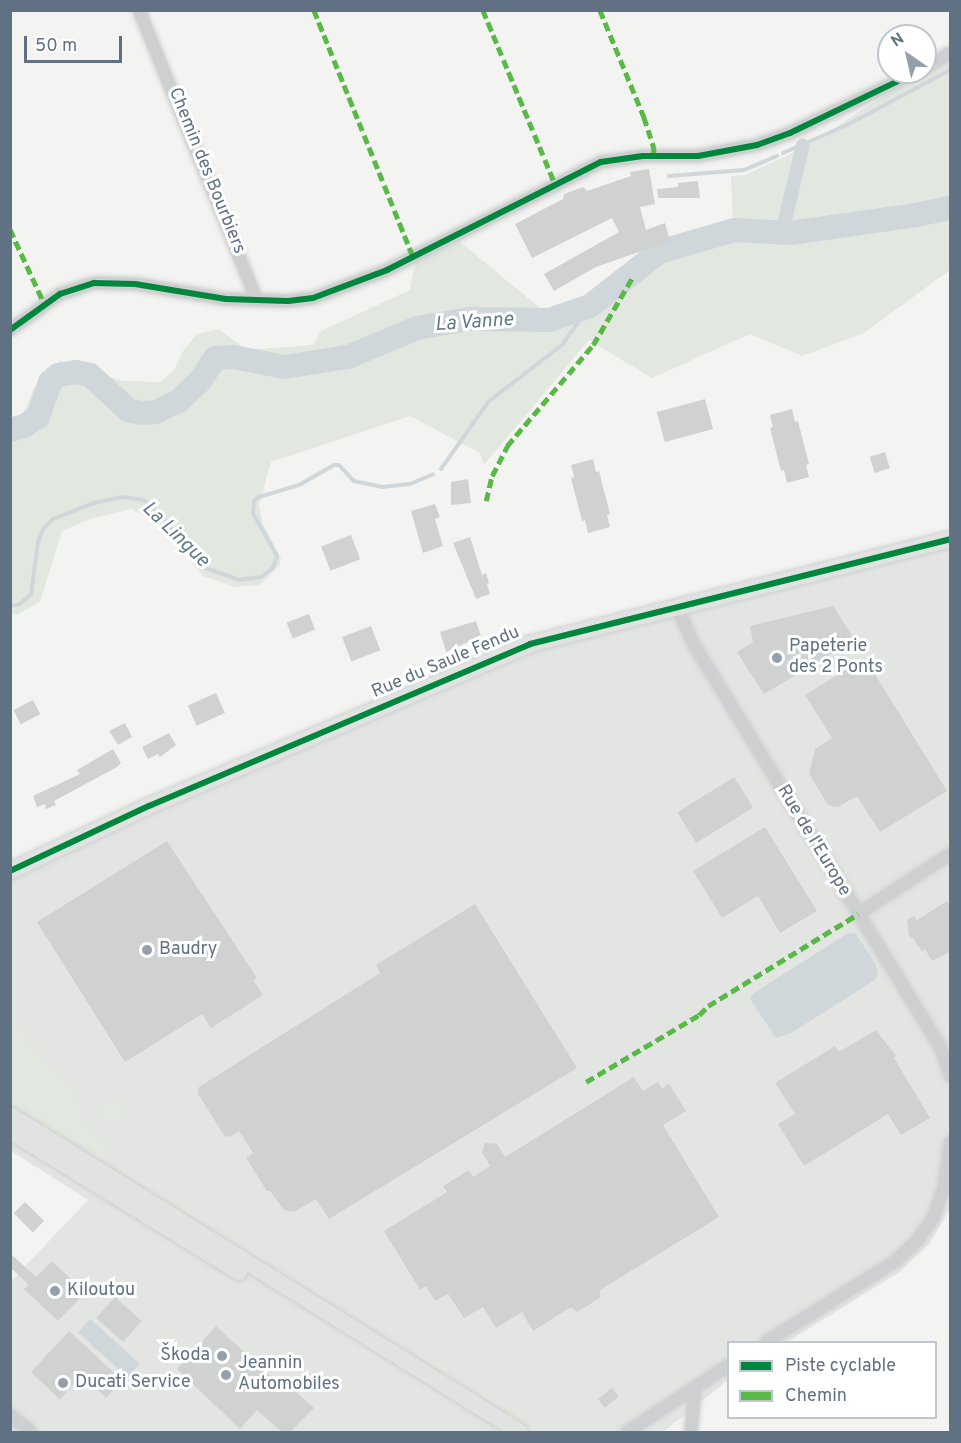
<!DOCTYPE html>
<meta charset="utf-8">
<style>
body{margin:0}
#map{position:relative;width:961px;height:1443px;overflow:hidden;background:#f3f4f1;font-family:Overpass,sans-serif}
div>[style]{position:absolute}
[style*='--x']{left:calc(var(--x)*1px);top:calc(var(--y)*1px);width:calc(var(--w)*1px);rotate:calc(var(--a)*1deg)}
.built>*{inset:0;background:#e3e5e3}
.green>*{inset:0;background:#e2e7df}
.round{border-radius:50%}
.water>*{inset:0;background:#d0d7db;transform-origin:0 0}
.stream>*{height:4px;margin:-2px;padding:0 2px;transform-origin:2px;border-radius:2px;background:#d0d7db}
.canal>*{height:14px;margin:-7px;padding:0 7px;transform-origin:7px;border-radius:7px;background:#d0d7db}
.river>*{height:24px;margin:-12px;padding:0 12px;transform-origin:12px;border-radius:12px;background:#d0d7db}
.building>*{inset:0;background:#d0d2d2;transform-origin:0 0}
.roads{filter:drop-shadow(0 0 2px #cfd1d2) drop-shadow(0 0 2px #cfd1d2)}
.street>*{height:12px;margin:-6px;padding:0 6px;transform-origin:6px;border-radius:6px;background:#cecfd0}
.secondary>*{height:16px;margin:-8px;padding:0 8px;transform-origin:8px;border-radius:8px;background:#e1e2e2}
.quiet>*{height:4.5px;margin-top:-2.25px;transform-origin:0;background:repeating-linear-gradient(90deg,#58b947 0 9px,transparent 0 13.5px)}
.cycleway>*{height:6px;margin:-3px;padding:0 3px;transform-origin:3px;border-radius:3px;background:#00873e}
.dots>*{width:16px;height:16px;translate:-50% -50%;box-sizing:border-box;border:3px solid #fff;border-radius:50%}
span{translate:-50% -50%;white-space:nowrap;text-align:center;line-height:1.15;-webkit-text-stroke:6px #fff;paint-order:stroke}
.street-label{font-size:18px;color:#607184}
.poi-label{font-size:18px;color:#607184}
.left{translate:0 -50%;text-align:left}
.right{translate:-100% -50%;text-align:right}
.water-label{font-size:20px;color:#607a89;font-style:italic}
.frame{position:absolute;inset:0;border:12px solid #607184;pointer-events:none}
.legend{position:absolute;left:727px;top:1341px;width:210px;height:78px;box-sizing:border-box;background:#fff;border:2px solid #bfc6ce;margin:0;padding:8px 10px;list-style:none;font-size:18px;color:#607184}
.legend li{display:flex;align-items:center;gap:12px;height:30px}
.legend b{width:30px;border:2px solid #bfc6ce}
.north{position:absolute;left:877px;top:24px;width:60px;height:60px;box-sizing:border-box;background:#fff;border:2px solid #bfc6ce;border-radius:50%;rotate:326deg;font-size:16px;font-weight:700;line-height:24px;text-align:center;color:#607184}
.north::after{content:'';display:block;margin:auto;width:21px;height:27px;background:#939faa;clip-path:polygon(50% 0,100% 100%,50% 72%,0 100%)}
.scale{position:absolute;left:24px;top:36px;width:98px;height:27px;box-sizing:border-box;border:3px solid #607184;border-top:0;padding-left:8px;font-size:18px;line-height:21px;white-space:nowrap;color:#607184;-webkit-text-stroke:4px #fff;paint-order:stroke}
</style>
<div id="map">
<div class="built">
<i style="clip-path:polygon(950px 542px,950px 1208px,930px 1243px,901px 1271px,787px 1342px,728px 1342px,728px 1380px,663px 1432px,13px 1432px,10px 1430px,10px 1282px,88px 1200px,11px 1151px,11px 862px,537px 638px)"></i>
</div>
<div class="green">
<i style="clip-path:polygon(950px 60px,950px 270px,864px 333px,802px 356px,750px 334px,652px 378px,589px 340px,484px 465px,480px 453px,410px 416px,271px 462px,259px 505px,263px 524px,281px 558px,279px 566px,260px 585px,236px 587px,203px 576px,164px 528px,132px 509px,90px 519px,62px 531px,40px 602px,16px 615px,11px 613px,11px 422px,22px 417px,34px 388px,60px 361px,123px 381px,161px 382px,174px 370px,183px 351px,197px 334px,219px 329px,247px 350px,313px 345px,321px 331px,410px 290px,415px 263px,459px 241px,546px 313px,586px 301px,658px 247px,733px 224px,731px 176px,745px 175px,806px 147px,883px 96px)"></i>
<i style="clip-path:polygon(10px 1017px,45px 1064px,69px 1083px,77px 1095px,82px 1121px,87px 1131px,105px 1141px,114px 1141px,104px 1157px,361px 1319px,548px 1432px,531px 1432px,516px 1423px,11px 1112px)"></i>
<i class="round" style="left:100px;top:1098px;width:24px;height:24px"></i>
</div>
<div class="water">
<i style="clip-path:polygon(848px 933px,856px 934px,876px 965px,878px 975px,875px 980px,791px 1033px,776px 1038px,750px 999px,752px 994px)"></i>
<i style="left:90px;top:1319px;width:67px;height:18px;rotate:42deg"></i>
</div>
<div class="stream">
<i style="--x:783;--y:153;--w:70;--a:-23.6"></i>
<i style="--x:847;--y:125;--w:117;--a:-28.1"></i>
<i style="--x:669;--y:176;--w:75;--a:-4.6"></i>
<i style="--x:744;--y:170;--w:36;--a:-23"></i>
<i style="--x:441;--y:469;--w:83;--a:-54.8"></i>
<i style="--x:489;--y:401;--w:92;--a:-37.5"></i>
<i style="--x:562;--y:345;--w:48;--a:-54.3"></i>
<i style="--x:10;--y:606;--w:10;--a:-11"></i>
<i style="--x:20;--y:604;--w:15;--a:-42"></i>
<i style="--x:31;--y:594;--w:52;--a:-82.3"></i>
<i style="--x:38;--y:542;--w:15;--a:-67"></i>
<i style="--x:44;--y:528;--w:13;--a:-45"></i>
<i style="--x:53;--y:519;--w:44;--a:-21.3"></i>
<i style="--x:94;--y:503;--w:29;--a:-12"></i>
<i style="--x:122;--y:497;--w:22;--a:8"></i>
<i style="--x:144;--y:500;--w:18;--a:41"></i>
<i style="--x:158;--y:512;--w:56;--a:52.3"></i>
<i style="--x:192;--y:556;--w:18;--a:43"></i>
<i style="--x:205;--y:568;--w:36;--a:19"></i>
<i style="--x:239;--y:580;--w:22;--a:-8"></i>
<i style="--x:261;--y:577;--w:15;--a:-37"></i>
<i style="--x:273;--y:568;--w:13;--a:-72"></i>
<i style="--x:277;--y:556;--w:49;--a:-119.2"></i>
<i style="--x:253;--y:513;--w:12;--a:-85"></i>
<i style="--x:254;--y:501;--w:6;--a:-39"></i>
<i style="--x:259;--y:497;--w:42;--a:-16.7"></i>
<i style="--x:299;--y:485;--w:40;--a:-29.7"></i>
<i style="--x:334;--y:465;--w:5;--a:0"></i>
<i style="--x:339;--y:465;--w:22;--a:47"></i>
<i style="--x:354;--y:481;--w:29;--a:12"></i>
<i style="--x:382;--y:487;--w:28;--a:-6"></i>
<i style="--x:410;--y:484;--w:25;--a:-23"></i>
</div>
<div class="canal">
<i style="--x:782;--y:233;--w:90;--a:-76.6"></i>
</div>
<div class="river">
<i style="--x:10;--y:430;--w:15;--a:-16"></i>
<i style="--x:24;--y:426;--w:17;--a:-33"></i>
<i style="--x:38;--y:417;--w:37;--a:-71"></i>
<i style="--x:50;--y:382;--w:11;--a:-41"></i>
<i style="--x:58;--y:375;--w:18;--a:-9"></i>
<i style="--x:76;--y:372;--w:14;--a:12"></i>
<i style="--x:90;--y:375;--w:52;--a:42.6"></i>
<i style="--x:128;--y:410;--w:14;--a:12"></i>
<i style="--x:142;--y:413;--w:14;--a:-4"></i>
<i style="--x:156;--y:412;--w:25;--a:-26"></i>
<i style="--x:179;--y:401;--w:28;--a:-44"></i>
<i style="--x:199;--y:382;--w:29;--a:-56"></i>
<i style="--x:215;--y:358;--w:19;--a:-3"></i>
<i style="--x:234;--y:357;--w:51;--a:11.3"></i>
<i style="--x:284;--y:367;--w:65;--a:-8.9"></i>
<i style="--x:348;--y:357;--w:75;--a:-22.8"></i>
<i style="--x:417;--y:328;--w:53;--a:-9.8"></i>
<i style="--x:469;--y:319;--w:80;--a:0.7"></i>
<i style="--x:549;--y:320;--w:43;--a:-18.9"></i>
<i style="--x:590;--y:306;--w:88;--a:-38"></i>
<i style="--x:659;--y:252;--w:78;--a:-16.3"></i>
<i style="--x:734;--y:230;--w:56;--a:3.1"></i>
<i style="--x:790;--y:233;--w:127;--a:-8.1"></i>
<i style="--x:916;--y:215;--w:35;--a:-12"></i>
</div>
<div class="building">
<i style="clip-path:polygon(649px 169px,655px 204px,640px 207px,646px 230px,665px 223px,670px 241px,596px 267px,554px 291px,544px 274px,619px 232px,612px 218px,532px 258px,515px 224px,563px 199px,564px 194px,583px 187px,587px 191px,631px 176px,630px 172px)"></i>
<i style="clip-path:polygon(698px 181px,700px 198px,658px 198px,657px 189px,678px 187px,678px 183px)"></i>
<i style="left:705px;top:399px;width:31px;height:50px;rotate:75deg"></i>
<i style="clip-path:polygon(792px 409px,795px 422px,798px 421px,809px 464px,806px 465px,809px 477px,787px 483px,784px 470px,781px 471px,770px 428px,773px 427px,770px 415px)"></i>
<i style="left:885px;top:452px;width:17px;height:16px;rotate:73deg"></i>
<i style="clip-path:polygon(593px 459px,596px 472px,599px 471px,610px 514px,607px 515px,610px 527px,588px 533px,585px 520px,582px 521px,571px 478px,574px 477px,571px 465px)"></i>
<i style="clip-path:polygon(468px 479px,471px 503px,451px 505px,451px 482px)"></i>
<i style="clip-path:polygon(435px 504px,440px 517px,435px 519px,443px 546px,423px 553px,411px 511px)"></i>
<i style="left:351px;top:535px;width:26px;height:32px;rotate:69deg"></i>
<i style="clip-path:polygon(470px 537px,482px 575px,486px 573px,489px 583px,487px 584px,490px 594px,476px 599px,453px 543px)"></i>
<i style="clip-path:polygon(833px 606px,855px 640px,764px 694px,737px 652px,753px 642px,750px 626px)"></i>
<i style="left:309px;top:614px;width:17px;height:24px;rotate:69deg"></i>
<i style="clip-path:polygon(476px 621px,481px 636px,446px 652px,440px 632px)"></i>
<i style="left:371px;top:626px;width:26px;height:31px;rotate:69deg"></i>
<i style="clip-path:polygon(865px 658px,947px 791px,880px 832px,857px 796px,838px 807px,828px 805px,809px 774px,815px 749px,832px 738px,805px 695px)"></i>
<i style="left:216px;top:693px;width:22px;height:31px;rotate:66deg"></i>
<i style="left:33px;top:700px;width:16px;height:22px;rotate:63deg"></i>
<i style="clip-path:polygon(125px 723px,132px 737px,118px 745px,109px 731px)"></i>
<i style="clip-path:polygon(169px 733px,176px 745px,160px 757px,158px 754px,148px 759px,142px 747px)"></i>
<i style="clip-path:polygon(113px 749px,121px 763px,117px 767px,54px 801px,56px 805px,46px 809px,45px 804px,37px 807px,33px 796px,80px 774px,77px 770px)"></i>
<i style="left:734px;top:777px;width:36px;height:67px;rotate:58deg"></i>
<i style="clip-path:polygon(765px 827px,817px 911px,780px 933px,758px 896px,722px 918px,693px 871px)"></i>
<i style="clip-path:polygon(167px 841px,257px 978px,253px 980px,263px 995px,211px 1028px,202px 1014px,125px 1062px,37px 922px)"></i>
<i style="clip-path:polygon(947px 901px,951px 907px,951px 951px,932px 961px,925px 949px,922px 952px,913px 938px,909px 936px,907px 920px,914px 916px,917px 920px)"></i>
<i style="clip-path:polygon(475px 904px,577px 1068px,329px 1219px,316px 1199px,294px 1212px,284px 1210px,270px 1191px,267px 1191px,246px 1158px,253px 1153px,239px 1131px,230px 1137px,224px 1135px,198px 1094px,199px 1087px,380px 973px,376px 965px)"></i>
<i style="clip-path:polygon(876px 1030px,896px 1056px,894px 1058px,930px 1118px,901px 1135px,888px 1114px,804px 1166px,778px 1124px,795px 1114px,775px 1083px,835px 1046px,839px 1052px)"></i>
<i style="clip-path:polygon(634px 1077px,643px 1091px,658px 1082px,662px 1089px,669px 1084px,686px 1111px,663px 1125px,719px 1217px,600px 1290px,600px 1298px,577px 1312px,571px 1307px,533px 1331px,522px 1312px,496px 1328px,483px 1307px,464px 1318px,448px 1294px,435px 1301px,426px 1286px,420px 1290px,384px 1231px,447px 1192px,443px 1186px,469px 1170px,473px 1177px,490px 1166px,482px 1152px,485px 1143px,497px 1144px,505px 1157px)"></i>
<i style="left:25px;top:1202px;width:27px;height:16px;rotate:45deg"></i>
<i style="clip-path:polygon(10px 1253px,36px 1277px,52px 1261px,85px 1293px,58px 1321px,24px 1289px,29px 1285px,10px 1267px)"></i>
<i style="left:115px;top:1297px;width:36px;height:28px;rotate:42deg"></i>
<i style="clip-path:polygon(216px 1326px,280px 1385px,284px 1381px,314px 1408px,290px 1432px,282px 1432px,257px 1410px,240px 1429px,177px 1369px)"></i>
<i style="clip-path:polygon(69px 1331px,122px 1380px,106px 1398px,81px 1375px,60px 1400px,31px 1372px)"></i>
<i style="left:612px;top:1388px;width:11px;height:18px;rotate:52deg"></i>
</div>
<div class="roads">
<div class="street">
<i style="--x:139;--y:10;--w:313;--a:67.9"></i>
<i style="--x:925;--y:68;--w:29;--a:-31"></i>
<i style="--x:10;--y:330;--w:62;--a:-35.8"></i>
<i style="--x:60;--y:294;--w:36;--a:-18"></i>
<i style="--x:94;--y:283;--w:41;--a:1.4"></i>
<i style="--x:135;--y:284;--w:92;--a:9.4"></i>
<i style="--x:226;--y:299;--w:62;--a:1.8"></i>
<i style="--x:288;--y:301;--w:25;--a:-7"></i>
<i style="--x:313;--y:298;--w:79;--a:-20.7"></i>
<i style="--x:387;--y:270;--w:240;--a:-26.8"></i>
<i style="--x:601;--y:162;--w:42;--a:-8.1"></i>
<i style="--x:643;--y:156;--w:55;--a:0"></i>
<i style="--x:698;--y:156;--w:60;--a:-10.6"></i>
<i style="--x:757;--y:145;--w:35;--a:-20"></i>
<i style="--x:790;--y:133;--w:141;--a:-25.7"></i>
<i style="--x:676;--y:605;--w:44;--a:65.8"></i>
<i style="--x:694;--y:645;--w:470;--a:58.5"></i>
<i style="--x:940;--y:1046;--w:31;--a:71"></i>
<i style="--x:858;--y:914;--w:110;--a:-33.1"></i>
<i style="--x:766;--y:1342;--w:151;--a:-32"></i>
<i style="--x:894;--y:1262;--w:31;--a:-42"></i>
<i style="--x:917;--y:1241;--w:28;--a:-55"></i>
<i style="--x:933;--y:1218;--w:33;--a:-70"></i>
<i style="--x:944;--y:1187;--w:45;--a:-82.4"></i>
<i style="--x:10;--y:1415;--w:27;--a:39"></i>
<i style="--x:627;--y:1432;--w:121;--a:-33.2"></i>
<i style="--x:691;--y:1432;--w:44;--a:-84.8"></i>
</div>
<div class="secondary">
<i style="--x:10;--y:871;--w:153;--a:-25.1"></i>
<i style="--x:149;--y:806;--w:414;--a:-23"></i>
<i style="--x:530;--y:644;--w:433;--a:-14"></i>
<i style="--x:10;--y:1115;--w:600;--a:31.86"></i>
<i style="--x:10;--y:1131;--w:269;--a:31.6"></i>
</div>
</div>
<div class="quiet">
<i style="--x:314;--y:10;--w:265;--a:68.1"></i>
<i style="--x:483;--y:10;--w:188;--a:67.5"></i>
<i style="--x:600;--y:10;--w:116;--a:67.6"></i>
<i style="--x:644;--y:117;--w:32;--a:72"></i>
<i style="--x:654;--y:147;--w:9;--a:90"></i>
<i style="--x:10;--y:229;--w:84;--a:65.3"></i>
<i style="--x:486;--y:501;--w:26;--a:-77"></i>
<i style="--x:492;--y:476;--w:34;--a:-63"></i>
<i style="--x:507;--y:446;--w:133;--a:-49.6"></i>
<i style="--x:593;--y:345;--w:78;--a:-59.8"></i>
<i style="--x:586;--y:1082;--w:131;--a:-30.7"></i>
<i style="--x:699;--y:1015;--w:13;--a:-45"></i>
<i style="--x:708;--y:1006;--w:176;--a:-31.5"></i>
</div>
<div class="cycleway">
<i style="--x:10;--y:330;--w:62;--a:-35.8"></i>
<i style="--x:60;--y:294;--w:36;--a:-18"></i>
<i style="--x:94;--y:283;--w:41;--a:1.4"></i>
<i style="--x:135;--y:284;--w:92;--a:9.4"></i>
<i style="--x:226;--y:299;--w:62;--a:1.8"></i>
<i style="--x:288;--y:301;--w:25;--a:-7"></i>
<i style="--x:313;--y:298;--w:79;--a:-20.7"></i>
<i style="--x:387;--y:270;--w:240;--a:-26.8"></i>
<i style="--x:601;--y:162;--w:42;--a:-8.1"></i>
<i style="--x:643;--y:156;--w:55;--a:0"></i>
<i style="--x:698;--y:156;--w:60;--a:-10.6"></i>
<i style="--x:757;--y:145;--w:35;--a:-20"></i>
<i style="--x:790;--y:133;--w:141;--a:-25.7"></i>
<i style="--x:10;--y:871;--w:153;--a:-25.1"></i>
<i style="--x:149;--y:806;--w:414;--a:-23"></i>
<i style="--x:530;--y:644;--w:433;--a:-14"></i>
</div>
<div class="dots">
<i style="left:777px;top:658px;background:#939faa"></i>
<i style="left:147px;top:950px;background:#939faa"></i>
<i style="left:55px;top:1291px;background:#939faa"></i>
<i style="left:222px;top:1356px;background:#939faa"></i>
<i style="left:226px;top:1375px;background:#939faa"></i>
<i style="left:63px;top:1383px;background:#939faa"></i>
</div>
<div class="street-label">
<span style="left:206px;top:171px;rotate:68deg">Chemin des Bourbiers</span>
<span style="left:446px;top:663px;rotate:-23deg">Rue du Saule Fendu</span>
<span style="left:813px;top:841px;rotate:59deg">Rue de l'Europe</span>
</div>
<div class="poi-label">
<span class="left" style="left:789px;top:658px">Papeterie<br>des 2 Ponts</span>
<span class="left" style="left:159px;top:950px">Baudry</span>
<span class="left" style="left:67px;top:1291px">Kiloutou</span>
<span class="right" style="left:210px;top:1356px">Škoda</span>
<span class="left" style="left:238px;top:1375px">Jeannin<br>Automobiles</span>
<span class="left" style="left:75px;top:1383px">Ducati Service</span>
</div>
<div class="water-label">
<span style="left:474px;top:323px;rotate:-4deg">La Vanne</span>
<span style="left:175px;top:535px;rotate:44deg">La Lingue</span>
</div>
<div class="frame"></div>
<ul class="legend">
<li><b style="height:8px;background:#00873e"></b>Piste cyclable</li>
<li><b style="height:8px;background:#58b947"></b>Chemin</li>
</ul>
<div class="north">N</div>
<div class="scale">50 m</div>
</div>
